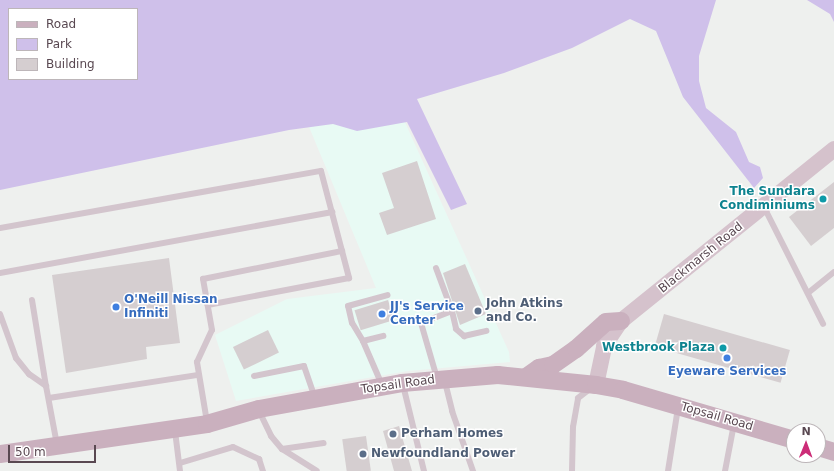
<!DOCTYPE html>
<style>
body{margin:0}
#map{position:relative;width:834px;height:471px;overflow:hidden;background:#eef0ee;font-family:"DejaVu Sans",sans-serif}
div>[style]{position:absolute}
[style*='--x']{left:calc(var(--x)*1px);top:calc(var(--y)*1px);width:calc(var(--w)*1px);rotate:calc(var(--a)*1deg)}
.commercial>*{inset:0;background:#e8faf4}
.green>*{inset:0;background:#cfc0ea}
.building>*{inset:0;background:#d5ced0;transform-origin:0 0}
.service>*{height:6px;margin:-3px;padding:0 3px;transform-origin:3px;border-radius:3px;background:#d3c5cd}
.secondary>*{height:16px;margin:-8px;padding:0 8px;transform-origin:8px;border-radius:8px;background:#d5c2cc}
.primary>*{height:18px;margin:-9px;padding:0 9px;transform-origin:9px;border-radius:9px;background:#cab0be}
.dots>*{width:11px;height:11px;translate:-50% -50%;box-sizing:border-box;border:2px solid #fff;border-radius:50%}
span{translate:-50% -50%;white-space:nowrap;text-align:center;line-height:1.15;-webkit-text-stroke:3px #fff;paint-order:stroke}
.culture-label{font-size:12px;color:#0d838f;font-weight:700}
.right{translate:-100% -50%;text-align:right}
.street-label{font-size:12px;color:#594851}
.shop-label{font-size:12px;color:#366cbe;font-weight:700}
.left{translate:0 -50%;text-align:left}
.service-label{font-size:12px;color:#4e5e75;font-weight:700}
.legend{position:absolute;left:8px;top:8px;width:130px;height:72px;box-sizing:border-box;background:#fff;border:1px solid #bdb6b9;margin:0;padding:5px 7px;list-style:none;font-size:12px;color:#594851}
.legend li{display:flex;align-items:center;gap:8px;height:20px}
.legend b{width:20px;border:1px solid #bdb6b9}
.north{position:absolute;left:786px;top:423px;width:40px;height:40px;box-sizing:border-box;background:#fff;border:1px solid #bdb6b9;border-radius:50%;rotate:1deg;font-size:11px;font-weight:700;line-height:16px;text-align:center;color:#594851}
.north::after{content:'';display:block;margin:auto;width:14px;height:18px;background:#cc2c77;clip-path:polygon(50% 0,100% 100%,50% 72%,0 100%)}
.scale{position:absolute;left:8px;top:445px;width:88px;height:18px;box-sizing:border-box;border:2px solid #594851;border-top:0;padding-left:5px;font-size:12px;line-height:14px;white-space:nowrap;color:#594851;-webkit-text-stroke:3px #fff;paint-order:stroke}
</style>
<div id="map">
<div class="commercial">
<i style="clip-path:polygon(394px 98px,509px 352px,510px 362px,408px 371px,236px 401px,215px 335px,287px 299px,376px 288px,307px 122px)"></i>
</div>
<div class="green">
<i style="clip-path:polygon(evenodd,0 0,716px 0,699px 56px,699px 81px,706px 108px,736px 132px,749px 162px,760px 167px,763px 178px,754px 188px,683px 97px,656px 31px,630px 19px,572px 48px,504px 73px,417px 99px,467px 204px,451px 210px,407px 122px,357px 131px,333px 124px,289px 130px,0 190px,0 0,9px 9px,137px 9px,137px 79px,9px 79px,9px 9px)"></i>
<i style="clip-path:polygon(807px 0,834px 0,834px 22px,830px 14px)"></i>
</div>
<div class="building">
<i style="clip-path:polygon(417px 161px,436px 219px,387px 235px,379px 213px,394px 208px,382px 173px)"></i>
<i style="clip-path:polygon(834px 182px,834px 228px,811px 246px,789px 217px)"></i>
<i style="clip-path:polygon(169px 258px,180px 343px,146px 347px,147px 359px,66px 373px,52px 275px)"></i>
<i style="clip-path:polygon(465px 264px,486px 314px,460px 325px,443px 273px)"></i>
<i style="left:388px;top:300px;width:21px;height:35px;rotate:73deg"></i>
<i style="left:664px;top:314px;width:131px;height:34px;rotate:16deg"></i>
<i style="left:268px;top:330px;width:25px;height:39px;rotate:64deg"></i>
<i style="clip-path:polygon(399px 426px,412px 471px,394px 471px,383px 431px)"></i>
<i style="left:366px;top:436px;width:35px;height:24px;rotate:82deg"></i>
</div>
<div class="service">
<i style="--x:764;--y:207;--w:131;--a:63.2"></i>
<i style="--x:0;--y:228;--w:326;--a:-10.1"></i>
<i style="--x:321;--y:171;--w:111;--a:75.3"></i>
<i style="--x:349;--y:278;--w:144;--a:169.2"></i>
<i style="--x:436;--y:268;--w:46;--a:69.6"></i>
<i style="--x:452;--y:311;--w:33;--a:159"></i>
<i style="--x:421;--y:323;--w:57;--a:73.8"></i>
<i style="--x:0;--y:273;--w:338;--a:-10.4"></i>
<i style="--x:808;--y:293;--w:33;--a:-39"></i>
<i style="--x:32;--y:300;--w:87;--a:80.8"></i>
<i style="--x:452;--y:311;--w:18;--a:77"></i>
<i style="--x:456;--y:329;--w:11;--a:41"></i>
<i style="--x:464;--y:336;--w:23;--a:-13"></i>
<i style="--x:0;--y:314;--w:47;--a:70"></i>
<i style="--x:16;--y:358;--w:21;--a:51"></i>
<i style="--x:29;--y:374;--w:21;--a:35"></i>
<i style="--x:46;--y:386;--w:60;--a:79.4"></i>
<i style="--x:363;--y:341;--w:21;--a:-121"></i>
<i style="--x:352;--y:323;--w:17;--a:-103"></i>
<i style="--x:348;--y:306;--w:41;--a:-15.4"></i>
<i style="--x:254;--y:376;--w:51;--a:-11.3"></i>
<i style="--x:304;--y:366;--w:34;--a:71"></i>
<i style="--x:445;--y:382;--w:30;--a:76"></i>
<i style="--x:452;--y:411;--w:64;--a:70.7"></i>
<i style="--x:382;--y:385;--w:48;--a:-113.4"></i>
<i style="--x:363;--y:341;--w:21;--a:-14"></i>
<i style="--x:403;--y:385;--w:89;--a:76.3"></i>
<i style="--x:49;--y:398;--w:151;--a:-8.8"></i>
<i style="--x:259;--y:411;--w:28;--a:64"></i>
<i style="--x:271;--y:436;--w:17;--a:50"></i>
<i style="--x:282;--y:449;--w:42;--a:-8.1"></i>
<i style="--x:207;--y:422;--w:61;--a:-99.5"></i>
<i style="--x:197;--y:362;--w:35;--a:-65"></i>
<i style="--x:212;--y:330;--w:52;--a:-100"></i>
<i style="--x:203;--y:279;--w:142;--a:-11.4"></i>
<i style="--x:175;--y:431;--w:40;--a:82.9"></i>
<i style="--x:282;--y:449;--w:41;--a:32.2"></i>
<i style="--x:180;--y:463;--w:55;--a:-16.8"></i>
<i style="--x:233;--y:447;--w:29;--a:25"></i>
<i style="--x:259;--y:459;--w:13;--a:72"></i>
<i style="--x:572;--y:471;--w:44;--a:-88.7"></i>
<i style="--x:573;--y:427;--w:29;--a:-80"></i>
<i style="--x:578;--y:398;--w:15;--a:-37"></i>
<i style="--x:668;--y:471;--w:64;--a:-81"></i>
<i style="--x:725;--y:471;--w:48;--a:-79.2"></i>
</div>
<div class="secondary">
<i style="--x:596;--y:385;--w:40;--a:-78"></i>
<i style="--x:604;--y:346;--w:30;--a:-56"></i>
<i style="--x:621;--y:321;--w:274;--a:-38.9"></i>
</div>
<div class="primary">
<i style="--x:526;--y:377;--w:16;--a:-35"></i>
<i style="--x:539;--y:368;--w:14;--a:-12"></i>
<i style="--x:553;--y:365;--w:28;--a:-35"></i>
<i style="--x:576;--y:349;--w:40;--a:-42"></i>
<i style="--x:606;--y:322;--w:15;--a:-4"></i>
<i style="--x:818;--y:447;--w:17;--a:17"></i>
<i style="--x:0;--y:454;--w:209;--a:-8.2"></i>
<i style="--x:207;--y:424;--w:54;--a:-16.1"></i>
<i style="--x:259;--y:409;--w:145;--a:-10.3"></i>
<i style="--x:402;--y:383;--w:96;--a:-4.8"></i>
<i style="--x:498;--y:375;--w:99;--a:5.8"></i>
<i style="--x:596;--y:385;--w:27;--a:10"></i>
<i style="--x:623;--y:390;--w:178;--a:16.3"></i>
</div>
<div class="dots">
<i style="left:823px;top:199px;background:#0f9aa8"></i>
<i style="left:116px;top:307px;background:#3f7fe0"></i>
<i style="left:478px;top:311px;background:#5c6f8a"></i>
<i style="left:382px;top:314px;background:#3f7fe0"></i>
<i style="left:723px;top:348px;background:#0f9aa8"></i>
<i style="left:727px;top:358px;background:#3f7fe0"></i>
<i style="left:393px;top:434px;background:#5c6f8a"></i>
<i style="left:363px;top:454px;background:#5c6f8a"></i>
</div>
<div class="culture-label">
<span class="right" style="left:815px;top:199px">The Sundara<br>Condiminiums</span>
<span class="right" style="left:715px;top:348px">Westbrook Plaza</span>
</div>
<div class="street-label">
<span style="left:701px;top:258px;rotate:-39deg">Blackmarsh Road</span>
<span style="left:398px;top:385px;rotate:-8deg">Topsail Road</span>
<span style="left:717px;top:417px;rotate:16deg">Topsail Road</span>
</div>
<div class="shop-label">
<span class="left" style="left:124px;top:307px">O'Neill Nissan<br>Infiniti</span>
<span class="left" style="left:390px;top:314px">JJ's Service<br>Center</span>
<span style="left:727px;top:372px">Eyeware Services</span>
</div>
<div class="service-label">
<span class="left" style="left:486px;top:311px">John Atkins<br>and Co.</span>
<span class="left" style="left:401px;top:434px">Perham Homes</span>
<span class="left" style="left:371px;top:454px">Newfoundland Power</span>
</div>
<ul class="legend">
<li><b style="height:5px;background:#cab0be"></b>Road</li>
<li><b style="height:11px;background:#cfc0ea"></b>Park</li>
<li><b style="height:11px;background:#d5ced0"></b>Building</li>
</ul>
<div class="north">N</div>
<div class="scale">50 m</div>
</div>
